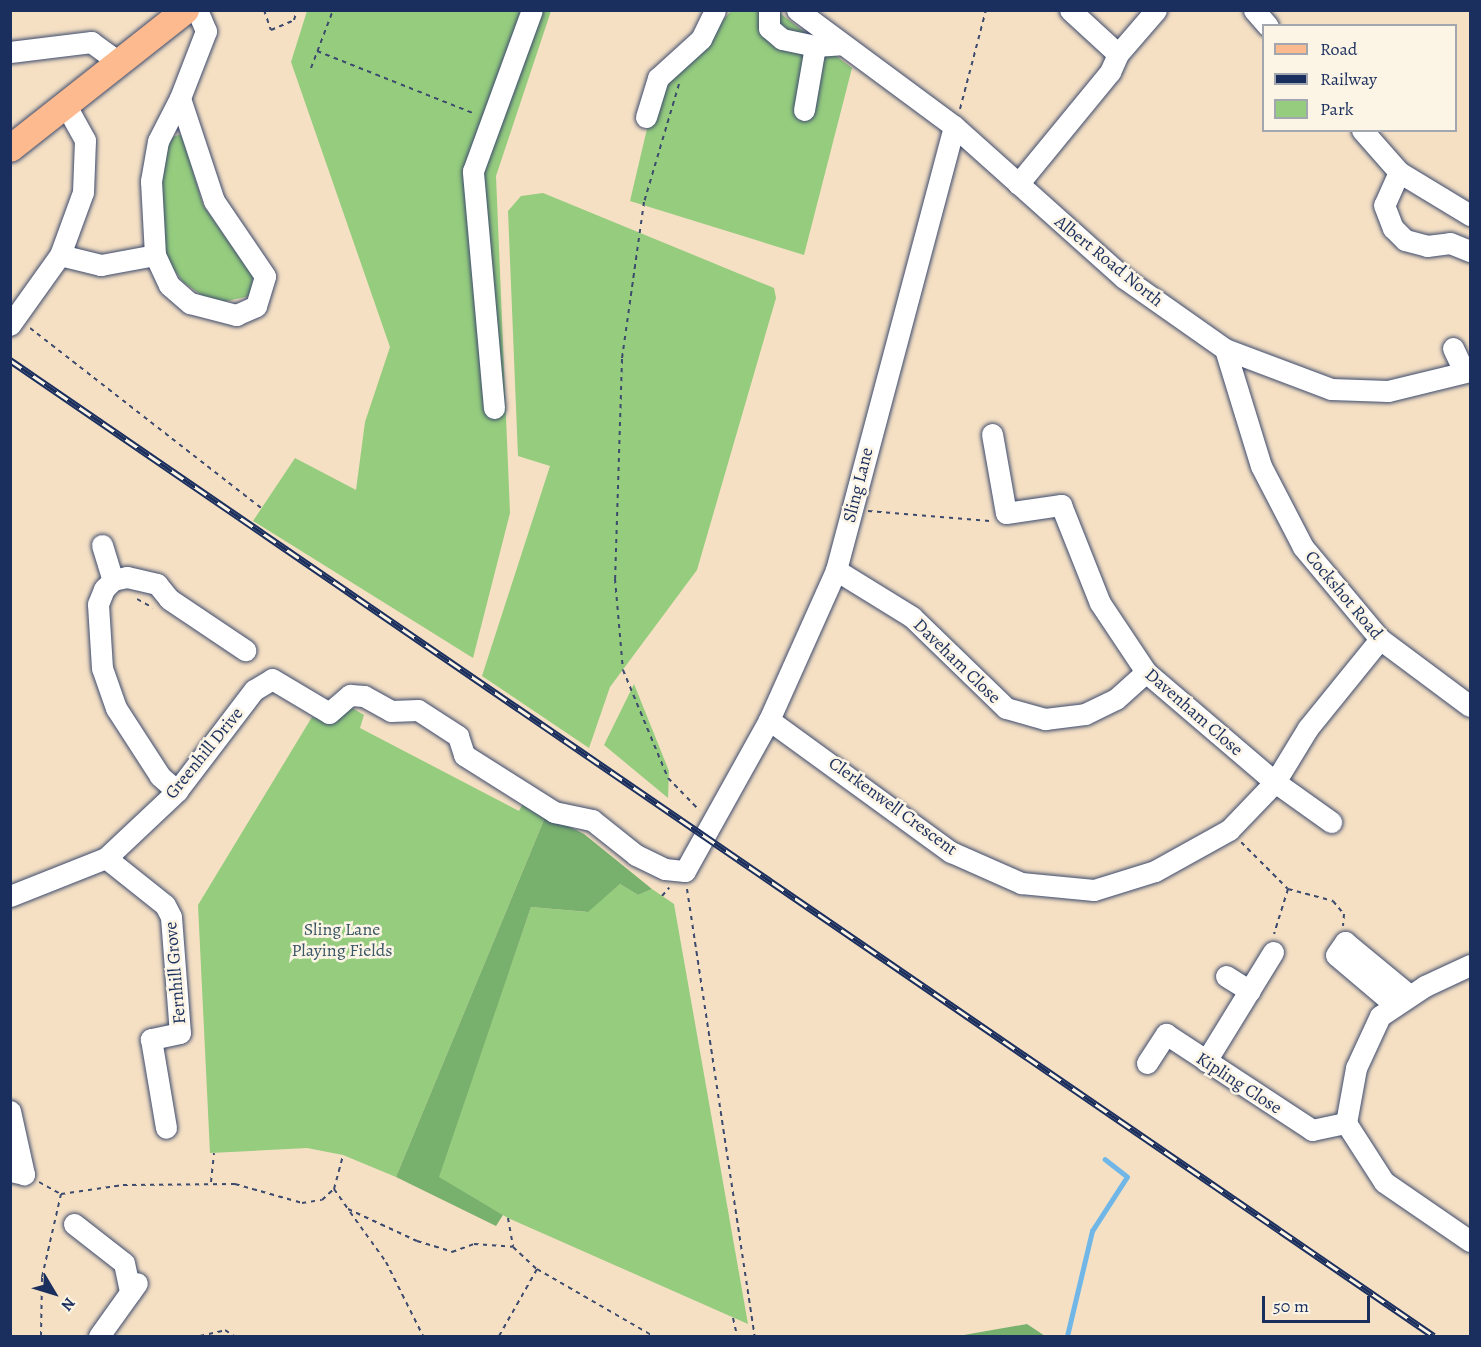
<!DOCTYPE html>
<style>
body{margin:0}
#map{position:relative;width:1481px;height:1347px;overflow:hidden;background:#f5e0c4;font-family:Alegreya,serif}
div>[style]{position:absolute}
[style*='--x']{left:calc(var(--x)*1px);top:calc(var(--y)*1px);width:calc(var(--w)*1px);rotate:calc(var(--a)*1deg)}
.green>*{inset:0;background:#95cc7e}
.forest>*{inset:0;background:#78b06d}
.stream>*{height:4.5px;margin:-2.25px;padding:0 2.25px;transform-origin:2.25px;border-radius:2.25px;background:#70b7e8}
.path>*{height:2px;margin-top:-1px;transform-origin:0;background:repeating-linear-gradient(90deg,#3c4a6d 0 4.5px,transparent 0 9px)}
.roads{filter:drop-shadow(0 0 2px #3c4a6d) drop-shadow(0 0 2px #3c4a6d)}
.minor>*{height:21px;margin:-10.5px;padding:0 10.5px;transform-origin:10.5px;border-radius:10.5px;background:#fff}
.major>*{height:27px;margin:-13.5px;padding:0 13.5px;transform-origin:13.5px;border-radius:13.5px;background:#fcba8e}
.rail>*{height:7px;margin-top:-3.5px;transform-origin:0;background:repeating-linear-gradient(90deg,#fcf5e5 0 14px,#1b2f5e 0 28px);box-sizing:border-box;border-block:2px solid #1b2f5e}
span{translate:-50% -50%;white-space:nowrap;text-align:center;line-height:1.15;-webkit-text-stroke:5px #fcf5e5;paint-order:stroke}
.street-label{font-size:18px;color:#1b2f5e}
.park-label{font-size:18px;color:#3a5666}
.frame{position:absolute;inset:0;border:12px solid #1b2f5e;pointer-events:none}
.legend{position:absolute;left:1262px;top:24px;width:195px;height:108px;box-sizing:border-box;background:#fcf5e5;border:2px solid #a2a6af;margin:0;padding:8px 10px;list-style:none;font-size:18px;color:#1b2f5e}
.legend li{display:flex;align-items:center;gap:12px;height:30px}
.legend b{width:30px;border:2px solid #a2a6af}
.north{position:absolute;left:24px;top:1263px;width:60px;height:60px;-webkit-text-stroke:4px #fcf5e5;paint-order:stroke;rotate:128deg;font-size:16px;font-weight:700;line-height:24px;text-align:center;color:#1b2f5e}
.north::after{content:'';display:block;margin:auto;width:21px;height:27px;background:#1b2f5e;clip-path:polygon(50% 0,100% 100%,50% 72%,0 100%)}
.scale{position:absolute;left:1262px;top:1296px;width:108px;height:27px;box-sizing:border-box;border:3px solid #1b2f5e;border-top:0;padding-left:8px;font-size:18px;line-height:21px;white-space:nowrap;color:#1b2f5e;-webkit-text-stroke:4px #fcf5e5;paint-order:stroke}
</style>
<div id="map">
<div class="green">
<i style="clip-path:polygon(307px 11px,551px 11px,496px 176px,510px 513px,473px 658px,253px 521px,295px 458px,356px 490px,365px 422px,390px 347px,291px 62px)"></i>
<i style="clip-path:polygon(731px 11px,777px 11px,852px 68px,804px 255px,630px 201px,654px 99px)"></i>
<i style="clip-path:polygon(182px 134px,203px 205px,253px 277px,250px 296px,214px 304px,183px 282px,161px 252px,156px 205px,163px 140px)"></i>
<i style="clip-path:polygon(543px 193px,774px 288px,776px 298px,697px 570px,610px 687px,589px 748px,482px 676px,550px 466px,518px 456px,508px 211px,521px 196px)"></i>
<i style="clip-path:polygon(634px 684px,669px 771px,668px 798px,604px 745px)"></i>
<i style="clip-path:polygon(347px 705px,364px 715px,360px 728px,519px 811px,526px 798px,546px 815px,396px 1177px,343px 1155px,307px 1148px,210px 1153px,198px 905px,312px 717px,330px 721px)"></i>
<i style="clip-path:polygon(620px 884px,638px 895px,652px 889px,674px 904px,748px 1324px,508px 1218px,438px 1177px,531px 907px,587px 912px)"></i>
</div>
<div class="forest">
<i style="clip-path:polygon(546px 815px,584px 834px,652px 889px,638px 895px,620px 884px,588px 912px,531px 907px,439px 1177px,503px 1215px,496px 1226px,396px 1177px)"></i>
<i style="clip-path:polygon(1027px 1324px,1045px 1336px,958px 1336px)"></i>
</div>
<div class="stream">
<i style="--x:1067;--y:1336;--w:108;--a:-76.6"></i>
<i style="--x:1092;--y:1231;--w:64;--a:-57.1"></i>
<i style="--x:1127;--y:1177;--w:28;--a:-142"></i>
</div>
<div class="path">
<i style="--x:264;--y:10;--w:21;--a:71"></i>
<i style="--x:271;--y:30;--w:25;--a:-23"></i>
<i style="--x:294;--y:20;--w:10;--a:-73"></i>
<i style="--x:317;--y:51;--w:170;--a:21.7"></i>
<i style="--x:311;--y:68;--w:62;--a:-69.2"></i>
<i style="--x:679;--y:84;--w:123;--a:106.5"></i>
<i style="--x:644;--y:202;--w:159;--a:98"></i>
<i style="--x:622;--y:359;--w:220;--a:91.8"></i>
<i style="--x:615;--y:579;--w:91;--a:85"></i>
<i style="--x:623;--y:670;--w:117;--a:67.4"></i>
<i style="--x:668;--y:778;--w:45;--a:45.9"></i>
<i style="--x:960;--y:109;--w:102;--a:-75.3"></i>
<i style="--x:30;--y:328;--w:296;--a:37.9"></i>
<i style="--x:868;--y:511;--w:122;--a:4.7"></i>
<i style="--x:137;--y:599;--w:18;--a:29"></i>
<i style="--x:1241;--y:842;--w:66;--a:45"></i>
<i style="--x:1288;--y:889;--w:47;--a:107.3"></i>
<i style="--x:687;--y:889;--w:452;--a:81.4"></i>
<i style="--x:1288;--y:889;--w:47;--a:14.9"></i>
<i style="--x:1333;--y:901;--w:17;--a:50"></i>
<i style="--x:1344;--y:914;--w:12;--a:95"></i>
<i style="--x:662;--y:896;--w:11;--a:-49"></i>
<i style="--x:39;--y:1182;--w:25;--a:29"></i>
<i style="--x:61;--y:1194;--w:63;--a:-8.3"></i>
<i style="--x:123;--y:1185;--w:112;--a:-0.5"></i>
<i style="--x:235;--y:1184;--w:70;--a:15.8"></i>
<i style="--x:302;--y:1203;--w:20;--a:-9"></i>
<i style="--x:322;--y:1200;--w:16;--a:-43"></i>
<i style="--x:334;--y:1189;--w:24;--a:55"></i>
<i style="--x:348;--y:1209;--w:76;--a:24.9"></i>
<i style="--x:417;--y:1241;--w:37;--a:17"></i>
<i style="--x:452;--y:1252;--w:23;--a:-20"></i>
<i style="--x:474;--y:1244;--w:39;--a:4"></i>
<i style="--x:513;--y:1247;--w:33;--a:43"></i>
<i style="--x:537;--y:1269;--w:134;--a:30"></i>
<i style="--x:211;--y:1182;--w:29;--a:-84"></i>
<i style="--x:334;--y:1189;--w:35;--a:-75"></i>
<i style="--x:350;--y:1212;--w:62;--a:54.2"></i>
<i style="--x:386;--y:1262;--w:83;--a:63.4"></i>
<i style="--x:508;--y:1218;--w:29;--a:80"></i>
<i style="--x:733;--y:1318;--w:18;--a:77"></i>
<i style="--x:41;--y:1336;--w:59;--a:-89"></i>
<i style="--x:42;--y:1277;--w:85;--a:-77.1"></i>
<i style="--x:200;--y:1336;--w:26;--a:-13"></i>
<i style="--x:225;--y:1330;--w:11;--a:34"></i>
<i style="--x:499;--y:1336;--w:77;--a:-60.4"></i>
</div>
<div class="roads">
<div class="minor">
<i style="--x:769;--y:10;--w:18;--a:90"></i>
<i style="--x:769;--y:28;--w:17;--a:40"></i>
<i style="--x:782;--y:39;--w:34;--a:12"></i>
<i style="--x:797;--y:10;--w:195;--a:36.5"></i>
<i style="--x:954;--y:126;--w:228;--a:41.8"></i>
<i style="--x:1124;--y:278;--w:123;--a:35.1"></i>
<i style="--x:1225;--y:349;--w:113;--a:20.7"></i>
<i style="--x:1331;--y:389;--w:57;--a:2"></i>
<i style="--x:1388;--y:391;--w:84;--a:-13.7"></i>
<i style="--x:1254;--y:10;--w:21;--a:49"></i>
<i style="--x:10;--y:52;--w:82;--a:-7"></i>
<i style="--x:91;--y:42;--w:31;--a:36"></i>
<i style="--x:1118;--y:54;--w:58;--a:-49.2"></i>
<i style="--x:180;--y:98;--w:48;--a:117.1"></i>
<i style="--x:158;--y:141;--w:41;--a:99.9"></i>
<i style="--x:151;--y:181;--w:74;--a:86.9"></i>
<i style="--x:155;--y:255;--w:33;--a:65"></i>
<i style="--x:169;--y:285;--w:28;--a:41"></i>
<i style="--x:190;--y:303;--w:48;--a:14.6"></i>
<i style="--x:236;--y:315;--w:22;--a:-24"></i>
<i style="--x:256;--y:306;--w:31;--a:-73"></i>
<i style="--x:265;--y:276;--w:91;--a:-124.2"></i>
<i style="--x:214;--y:201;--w:108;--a:-108.3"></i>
<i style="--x:180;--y:98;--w:72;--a:-68.8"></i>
<i style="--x:206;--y:31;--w:23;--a:-113"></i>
<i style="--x:804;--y:110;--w:65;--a:-80.2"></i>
<i style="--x:815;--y:46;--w:26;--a:-4"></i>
<i style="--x:646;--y:117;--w:41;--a:-72.9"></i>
<i style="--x:658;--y:78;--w:58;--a:-42.2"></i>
<i style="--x:701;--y:39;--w:32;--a:-64"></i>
<i style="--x:1362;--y:130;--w:56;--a:48.6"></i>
<i style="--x:1399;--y:172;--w:83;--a:31.2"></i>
<i style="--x:1399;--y:172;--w:36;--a:114"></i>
<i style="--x:1384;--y:205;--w:25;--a:69"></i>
<i style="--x:1393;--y:228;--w:17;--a:45"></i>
<i style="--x:1405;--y:240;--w:23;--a:15"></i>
<i style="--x:1427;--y:246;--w:23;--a:-7"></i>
<i style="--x:1450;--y:243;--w:22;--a:22"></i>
<i style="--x:1018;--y:184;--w:145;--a:-50.6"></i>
<i style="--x:1110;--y:72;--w:20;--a:-66"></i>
<i style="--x:1118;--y:54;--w:65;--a:-137.5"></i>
<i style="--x:60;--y:255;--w:42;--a:13.7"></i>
<i style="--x:101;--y:265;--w:55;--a:-10.5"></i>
<i style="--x:10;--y:325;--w:86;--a:-54.5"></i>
<i style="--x:60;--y:255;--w:67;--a:-69.9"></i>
<i style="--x:83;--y:192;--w:52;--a:-87.8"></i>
<i style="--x:85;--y:140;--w:39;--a:-119"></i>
<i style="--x:1453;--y:348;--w:26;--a:65"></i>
<i style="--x:1225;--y:349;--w:122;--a:72.9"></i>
<i style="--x:1261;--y:466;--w:91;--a:62.6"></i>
<i style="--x:1303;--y:547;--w:120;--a:50.1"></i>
<i style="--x:1380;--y:639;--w:112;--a:36.7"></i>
<i style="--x:494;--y:408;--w:238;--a:-95.1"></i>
<i style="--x:473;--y:171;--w:171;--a:-69.9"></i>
<i style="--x:992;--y:434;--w:80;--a:80"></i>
<i style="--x:1006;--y:513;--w:56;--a:-8.3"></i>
<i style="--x:1061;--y:505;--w:105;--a:68.3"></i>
<i style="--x:1100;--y:603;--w:83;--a:56.3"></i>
<i style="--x:1146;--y:672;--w:170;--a:40.5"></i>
<i style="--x:1275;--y:782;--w:69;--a:35.5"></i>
<i style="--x:102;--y:545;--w:37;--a:73"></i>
<i style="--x:836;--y:570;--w:89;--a:31.7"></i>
<i style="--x:912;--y:617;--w:131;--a:44.1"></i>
<i style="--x:1006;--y:708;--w:41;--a:15.8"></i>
<i style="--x:1045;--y:719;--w:40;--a:-7.1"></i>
<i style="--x:1085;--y:714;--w:34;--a:-26"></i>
<i style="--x:1116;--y:699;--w:40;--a:-42"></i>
<i style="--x:769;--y:720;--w:225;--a:36"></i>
<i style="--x:951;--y:852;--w:77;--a:23.9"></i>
<i style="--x:1021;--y:883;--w:73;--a:5.5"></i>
<i style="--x:1094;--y:890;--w:64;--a:-17.3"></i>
<i style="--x:1155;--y:871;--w:85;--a:-29"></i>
<i style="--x:1229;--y:830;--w:66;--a:-46.2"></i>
<i style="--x:1275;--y:782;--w:63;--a:-58.6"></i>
<i style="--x:1308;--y:728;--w:114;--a:-51"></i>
<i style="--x:177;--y:791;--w:23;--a:-139"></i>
<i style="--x:160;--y:776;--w:81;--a:-122.9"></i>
<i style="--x:116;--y:708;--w:42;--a:-109.3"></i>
<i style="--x:102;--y:668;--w:64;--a:-93.6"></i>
<i style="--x:98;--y:604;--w:16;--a:-68"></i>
<i style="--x:104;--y:589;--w:13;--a:-45"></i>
<i style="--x:113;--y:580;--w:14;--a:-12"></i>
<i style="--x:127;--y:577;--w:31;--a:13"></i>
<i style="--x:157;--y:584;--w:19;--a:51"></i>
<i style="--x:169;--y:599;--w:92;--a:33.9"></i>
<i style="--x:106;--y:858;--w:75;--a:38.5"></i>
<i style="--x:165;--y:905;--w:13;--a:63"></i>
<i style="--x:171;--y:917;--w:116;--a:85.6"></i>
<i style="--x:180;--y:1033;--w:30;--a:168"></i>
<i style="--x:151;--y:1039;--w:90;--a:80.4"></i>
<i style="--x:10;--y:896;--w:103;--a:-21.6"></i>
<i style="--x:106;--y:858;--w:98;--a:-43.3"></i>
<i style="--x:177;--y:791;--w:127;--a:-52.7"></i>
<i style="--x:254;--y:690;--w:21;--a:-31"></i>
<i style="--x:272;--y:679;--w:66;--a:30.8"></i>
<i style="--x:329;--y:713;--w:28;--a:-41"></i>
<i style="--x:350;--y:695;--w:14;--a:4"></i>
<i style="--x:364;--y:696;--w:31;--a:29"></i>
<i style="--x:391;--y:711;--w:27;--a:-2"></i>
<i style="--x:418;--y:710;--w:48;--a:33"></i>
<i style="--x:458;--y:736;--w:20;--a:72"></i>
<i style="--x:464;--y:755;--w:107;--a:32.3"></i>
<i style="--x:554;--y:812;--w:39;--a:12"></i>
<i style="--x:592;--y:820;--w:56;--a:38.5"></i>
<i style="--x:636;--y:855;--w:32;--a:26"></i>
<i style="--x:665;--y:869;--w:20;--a:6"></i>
<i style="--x:685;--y:871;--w:173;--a:-60.9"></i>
<i style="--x:769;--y:720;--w:164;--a:-65.9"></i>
<i style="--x:836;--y:570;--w:459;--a:-75.1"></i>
<i style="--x:1470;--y:965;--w:50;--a:155"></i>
<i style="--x:1425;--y:986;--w:54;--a:146.3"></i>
<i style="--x:1380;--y:1016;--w:57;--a:114.8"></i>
<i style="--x:1356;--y:1068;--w:56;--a:100.3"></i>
<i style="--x:1346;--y:1123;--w:70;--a:57.2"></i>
<i style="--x:1384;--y:1182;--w:104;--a:34.5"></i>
<i style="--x:1226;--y:976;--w:28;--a:32"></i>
<i style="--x:1395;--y:1005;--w:77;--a:-139.7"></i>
<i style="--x:1336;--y:955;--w:16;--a:-55"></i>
<i style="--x:1345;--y:942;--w:83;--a:39.6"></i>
<i style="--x:1206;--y:1061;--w:128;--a:-58.4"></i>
<i style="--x:1147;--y:1063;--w:35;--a:-57"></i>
<i style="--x:1166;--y:1034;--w:175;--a:33.3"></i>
<i style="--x:1312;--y:1130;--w:35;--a:-12"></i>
<i style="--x:10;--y:1111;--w:65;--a:77.5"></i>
<i style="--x:24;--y:1174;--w:14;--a:-168"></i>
<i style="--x:74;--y:1224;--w:63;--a:38"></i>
<i style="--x:124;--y:1263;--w:30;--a:78"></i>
<i style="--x:99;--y:1336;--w:65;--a:-54.4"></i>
</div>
<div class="major">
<i style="--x:10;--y:148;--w:223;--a:-38.3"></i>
</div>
</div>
<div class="rail">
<i style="--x:10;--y:360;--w:1726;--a:34.43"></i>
</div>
<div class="street-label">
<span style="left:1109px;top:261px;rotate:39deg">Albert Road North</span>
<span style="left:858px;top:485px;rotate:-76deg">Sling Lane</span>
<span style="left:1344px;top:595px;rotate:50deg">Cockshot Road</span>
<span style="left:957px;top:661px;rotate:44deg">Daveham Close</span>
<span style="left:1194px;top:712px;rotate:41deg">Davenham Close</span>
<span style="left:204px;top:753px;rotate:-51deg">Greenhill Drive</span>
<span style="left:893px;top:806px;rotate:36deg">Clerkenwell Crescent</span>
<span style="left:175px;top:973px;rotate:-95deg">Fernhill Grove</span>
<span style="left:1239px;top:1083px;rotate:33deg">Kipling Close</span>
</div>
<div class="park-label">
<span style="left:342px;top:940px">Sling Lane<br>Playing Fields</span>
</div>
<div class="frame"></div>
<ul class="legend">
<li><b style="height:8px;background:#fcba8e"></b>Road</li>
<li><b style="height:8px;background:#1b2f5e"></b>Railway</li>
<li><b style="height:16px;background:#95cc7e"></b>Park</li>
</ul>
<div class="north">N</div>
<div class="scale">50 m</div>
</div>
